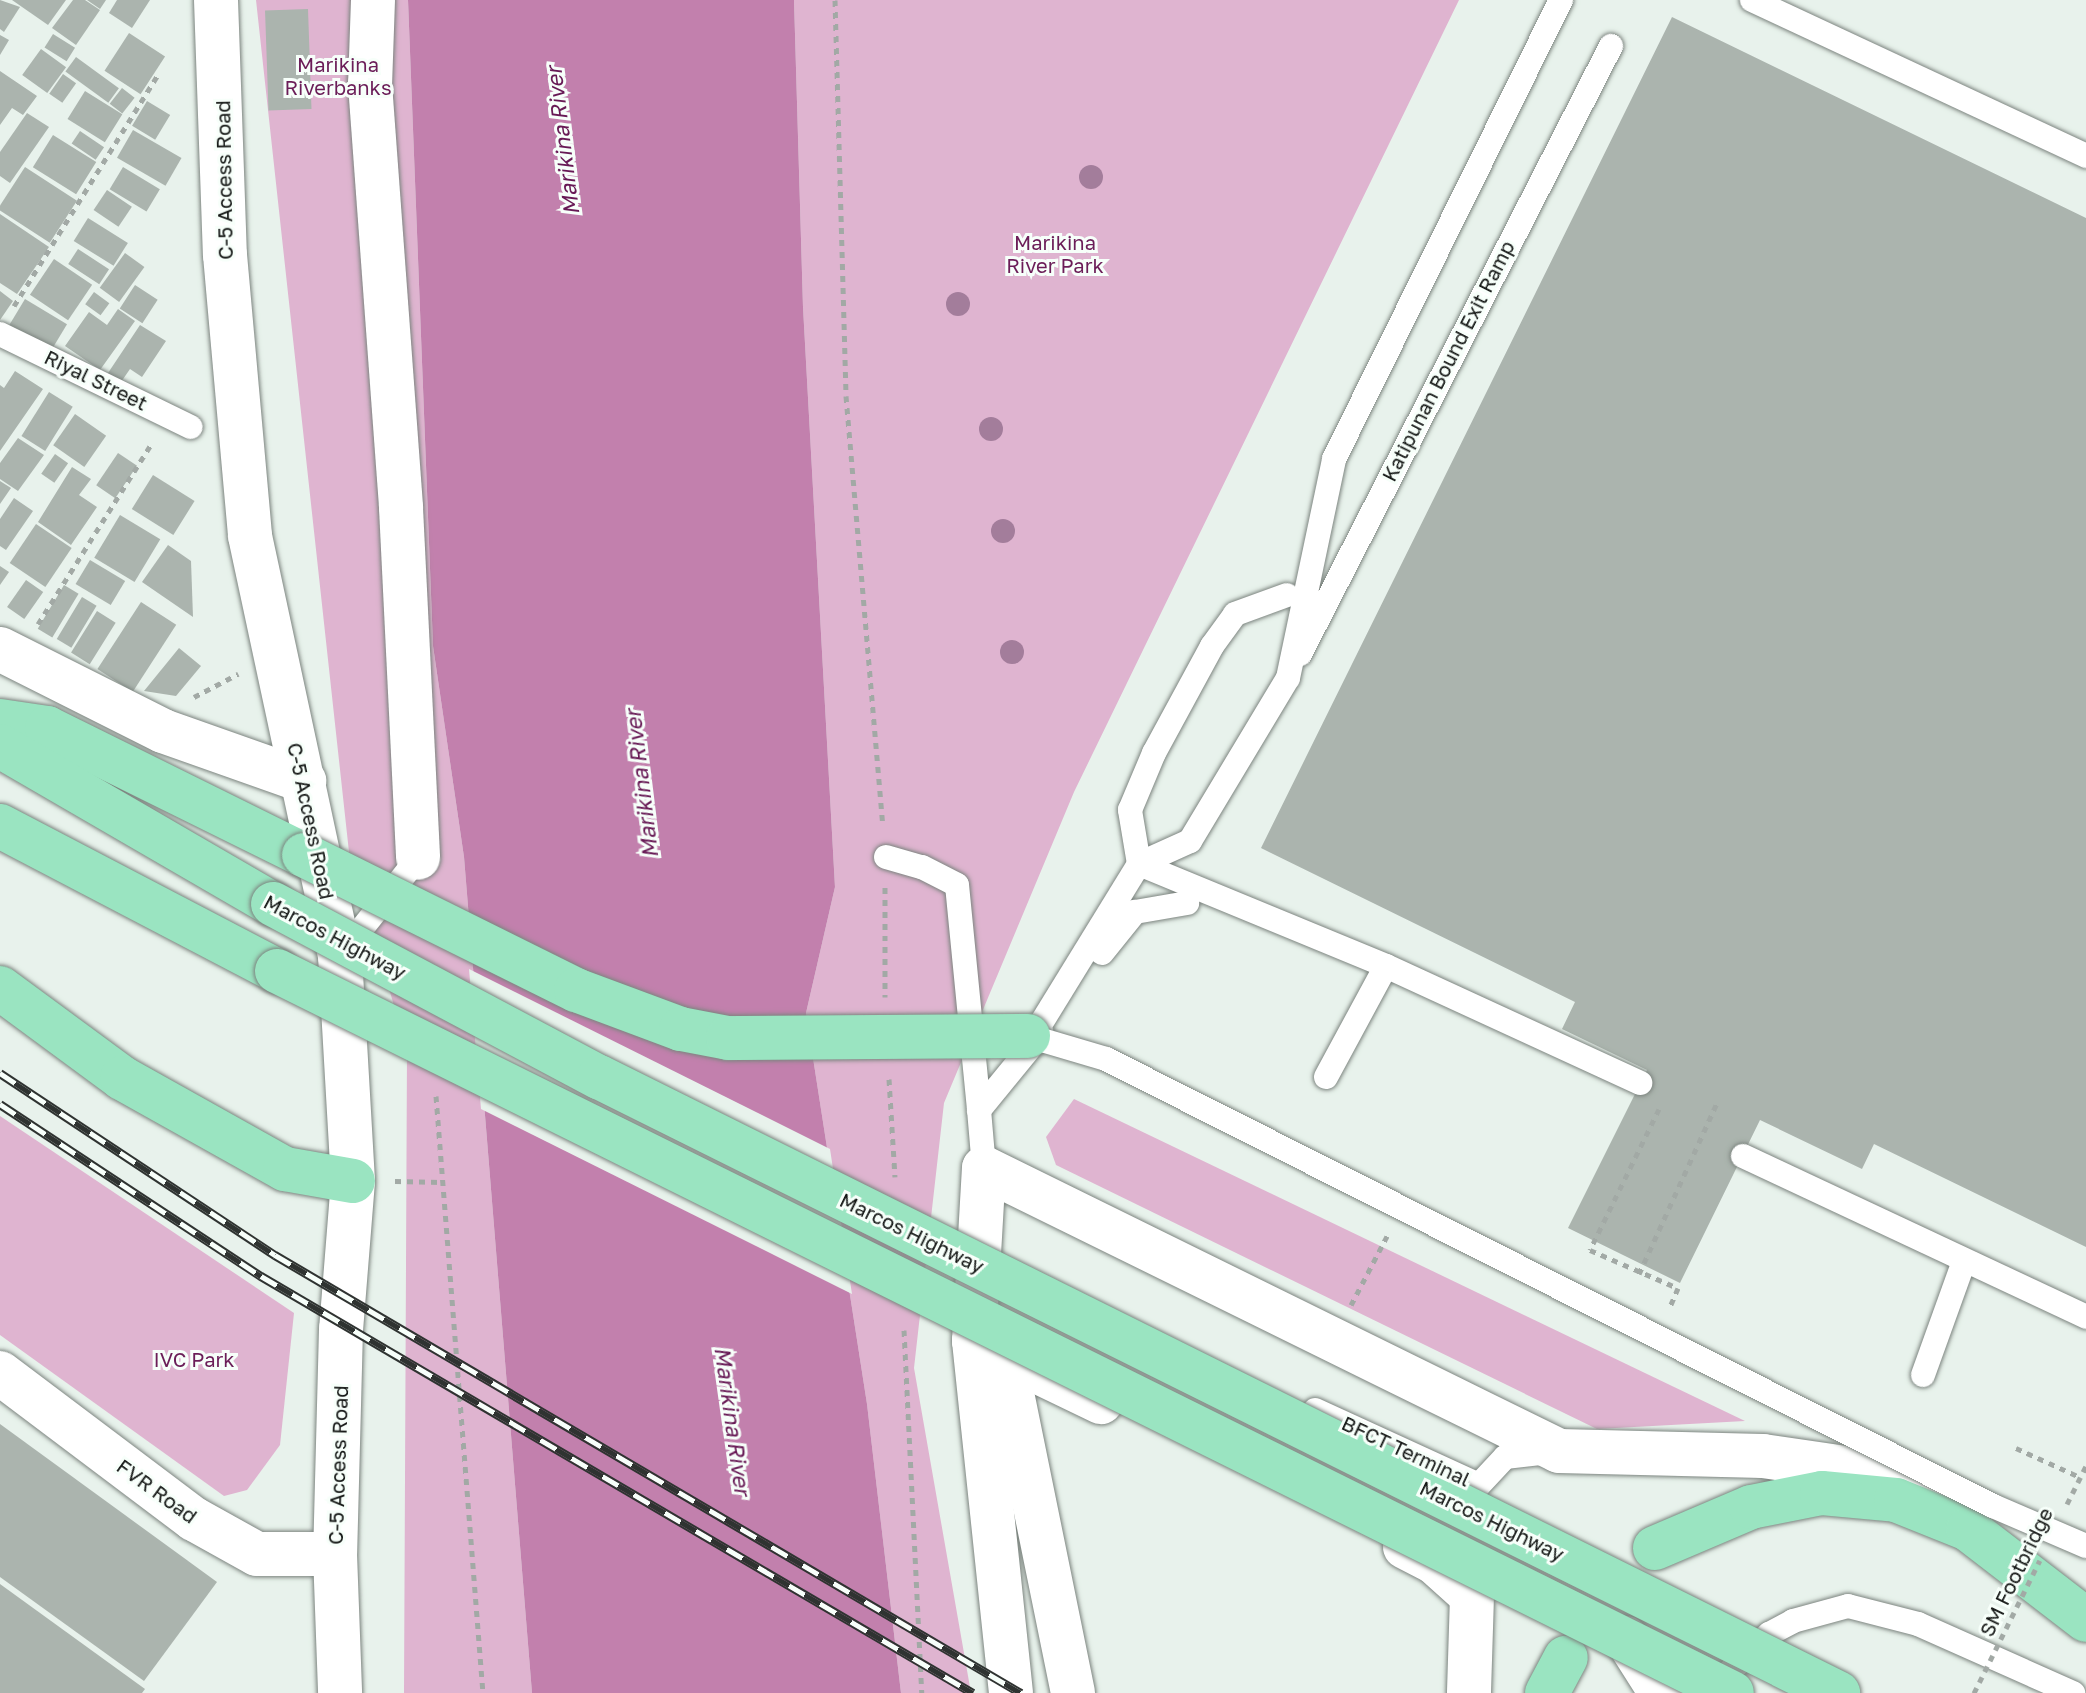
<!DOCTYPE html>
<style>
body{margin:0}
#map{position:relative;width:2086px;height:1693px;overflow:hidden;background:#e8f2ec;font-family:"Golos Text",sans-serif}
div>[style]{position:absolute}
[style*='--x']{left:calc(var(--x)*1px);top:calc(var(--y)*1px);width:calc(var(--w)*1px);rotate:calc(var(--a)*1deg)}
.green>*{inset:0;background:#dfb4d0}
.water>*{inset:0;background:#c280ad}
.pier>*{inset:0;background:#e8f2ec}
.building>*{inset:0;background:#abb4ae;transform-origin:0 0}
.path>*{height:5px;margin-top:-2.5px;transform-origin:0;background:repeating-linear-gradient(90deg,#a2a9a5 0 6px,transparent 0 12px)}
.roads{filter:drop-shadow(0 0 2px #7c847f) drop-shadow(0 0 2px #7c847f)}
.lane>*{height:24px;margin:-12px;padding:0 12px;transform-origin:12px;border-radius:12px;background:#fff}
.street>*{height:44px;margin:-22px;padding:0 22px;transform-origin:22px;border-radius:22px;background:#fff}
.secondary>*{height:44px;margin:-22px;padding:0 22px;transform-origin:22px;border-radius:22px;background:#fff}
.primary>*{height:44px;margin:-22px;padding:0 22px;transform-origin:22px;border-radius:22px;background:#9ae4c1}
.rail>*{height:9px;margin-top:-4.5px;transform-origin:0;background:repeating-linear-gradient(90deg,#f7fffa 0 18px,#2f3331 0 36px);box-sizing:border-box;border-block:2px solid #2f3331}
.path-bridge>*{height:5px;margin-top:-2.5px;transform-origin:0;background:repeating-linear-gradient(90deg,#a2a9a5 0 6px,transparent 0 12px)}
.bridges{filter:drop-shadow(0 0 2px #7c847f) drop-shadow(0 0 2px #7c847f)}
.lane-bridge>*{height:24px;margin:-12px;padding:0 12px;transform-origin:12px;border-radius:12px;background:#fff}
.primary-bridge>*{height:44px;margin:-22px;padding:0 22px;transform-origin:22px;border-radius:22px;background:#9ae4c1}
.trees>*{width:24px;height:24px;margin:-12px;border-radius:50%;background:#a37d9b}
span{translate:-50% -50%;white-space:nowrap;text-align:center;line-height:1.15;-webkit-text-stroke:6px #f7fffa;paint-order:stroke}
.park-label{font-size:20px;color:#6b1d58}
.street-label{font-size:20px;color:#141715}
.water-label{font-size:22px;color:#671955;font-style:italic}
</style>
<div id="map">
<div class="green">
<i style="clip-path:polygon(256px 0,408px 0,433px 646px,464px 857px,532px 1693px,404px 1693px,407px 1050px,349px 852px)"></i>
<i style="clip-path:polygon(794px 0,1459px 0,1074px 792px,944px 1103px,914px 1368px,971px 1693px,901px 1693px,867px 1404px,806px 1013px,835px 887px,803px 307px)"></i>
<i style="clip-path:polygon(1074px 1099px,1745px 1421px,1597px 1429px,1056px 1165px,1046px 1137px)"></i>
<i style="clip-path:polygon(0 1116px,294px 1313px,280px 1445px,247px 1490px,224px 1496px,0 1335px)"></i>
</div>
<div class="water">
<i style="clip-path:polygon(408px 0,794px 0,803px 307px,835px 887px,806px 1013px,867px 1404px,901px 1693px,532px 1693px,464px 857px,433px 646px)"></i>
</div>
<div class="pier">
<i style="clip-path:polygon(469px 969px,830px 1149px,852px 1294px,481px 1109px)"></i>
</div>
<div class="building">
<i style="clip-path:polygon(0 0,20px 7px,4px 32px,0 29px)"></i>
<i style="clip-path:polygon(12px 0,66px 0,48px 25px)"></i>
<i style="clip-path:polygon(73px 0,85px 0,100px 10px,76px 45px,52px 28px)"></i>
<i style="clip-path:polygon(87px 0,106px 0,100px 9px)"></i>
<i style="clip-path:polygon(117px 0,150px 0,132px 28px,109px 13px)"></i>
<i style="left:308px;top:9px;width:100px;height:43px;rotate:88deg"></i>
<i style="clip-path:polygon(1672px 17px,2086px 218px,2086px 1247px,1874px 1144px,1862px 1169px,1760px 1120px,1680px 1283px,1568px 1228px,1647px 1070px,1562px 1029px,1575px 1002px,1261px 848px)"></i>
<i style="left:129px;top:33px;width:43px;height:45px;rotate:33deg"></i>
<i style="left:53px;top:34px;width:26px;height:16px;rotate:32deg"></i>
<i style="clip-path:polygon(0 35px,9px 40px,0 55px)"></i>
<i style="left:41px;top:49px;width:31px;height:32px;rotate:36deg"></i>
<i style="left:76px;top:57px;width:53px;height:18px;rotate:36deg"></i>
<i style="clip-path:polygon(0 71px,37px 96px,23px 115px,12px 108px,0 125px)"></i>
<i style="left:63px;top:74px;width:16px;height:24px;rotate:35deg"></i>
<i style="left:122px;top:88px;width:16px;height:20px;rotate:38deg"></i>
<i style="left:85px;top:91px;width:44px;height:33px;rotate:32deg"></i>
<i style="left:147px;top:101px;width:27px;height:29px;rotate:31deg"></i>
<i style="clip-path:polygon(27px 113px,49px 127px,10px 183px,0 176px,0 152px)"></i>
<i style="left:133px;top:130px;width:56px;height:32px;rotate:30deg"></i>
<i style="left:80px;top:131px;width:29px;height:15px;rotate:34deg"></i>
<i style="left:53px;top:135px;width:51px;height:38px;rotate:32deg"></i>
<i style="left:25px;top:167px;width:62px;height:50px;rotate:33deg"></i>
<i style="left:123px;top:167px;width:43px;height:26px;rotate:31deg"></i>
<i style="left:107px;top:190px;width:30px;height:24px;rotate:34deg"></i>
<i style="clip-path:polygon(0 214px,49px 247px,17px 294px,0 283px)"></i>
<i style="left:88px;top:218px;width:47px;height:27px;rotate:32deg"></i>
<i style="left:78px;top:249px;width:37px;height:18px;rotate:33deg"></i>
<i style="left:125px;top:253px;width:24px;height:43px;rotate:36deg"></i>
<i style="left:54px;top:259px;width:46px;height:43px;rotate:34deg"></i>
<i style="left:135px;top:285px;width:27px;height:28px;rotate:33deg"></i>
<i style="clip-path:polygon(0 291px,13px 301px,0 320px)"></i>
<i style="left:94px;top:292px;width:19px;height:15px;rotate:36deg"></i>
<i style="left:25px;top:299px;width:49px;height:36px;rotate:31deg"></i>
<i style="clip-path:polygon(118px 309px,135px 321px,100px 370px,65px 346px,89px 312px,107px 325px)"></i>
<i style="clip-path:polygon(140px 325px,166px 341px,142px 377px,130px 369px,119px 385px,106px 376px)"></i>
<i style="clip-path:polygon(15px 371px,43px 389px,0 451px,0 385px,4px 388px)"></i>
<i style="left:49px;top:392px;width:28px;height:52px;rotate:32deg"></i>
<i style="left:75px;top:414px;width:38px;height:38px;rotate:35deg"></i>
<i style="clip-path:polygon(18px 438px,44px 455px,18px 491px,0 479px,0 463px)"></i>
<i style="left:118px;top:453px;width:23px;height:39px;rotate:34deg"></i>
<i style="left:55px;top:454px;width:16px;height:24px;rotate:35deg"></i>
<i style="clip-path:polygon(72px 467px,91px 479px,79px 495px,97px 507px,71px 545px,38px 522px)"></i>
<i style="left:153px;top:475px;width:49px;height:40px;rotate:32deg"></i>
<i style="clip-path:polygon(0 481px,11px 488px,0 504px)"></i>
<i style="clip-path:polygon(14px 498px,33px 511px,6px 550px,0 546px,0 519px)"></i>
<i style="left:120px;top:515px;width:47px;height:50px;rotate:31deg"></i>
<i style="left:36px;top:524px;width:43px;height:47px;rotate:34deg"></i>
<i style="clip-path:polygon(168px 545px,191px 561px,193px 617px,142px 582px)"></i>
<i style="left:90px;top:560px;width:41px;height:28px;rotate:31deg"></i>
<i style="clip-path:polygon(0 566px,9px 572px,0 585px)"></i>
<i style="left:26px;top:580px;width:21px;height:33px;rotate:35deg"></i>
<i style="left:64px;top:585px;width:17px;height:51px;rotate:31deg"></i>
<i style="left:82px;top:597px;width:17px;height:49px;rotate:31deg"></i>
<i style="left:141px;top:602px;width:42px;height:80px;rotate:33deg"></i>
<i style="left:97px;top:611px;width:22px;height:49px;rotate:32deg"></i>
<i style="clip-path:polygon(179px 648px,201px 666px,176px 696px,144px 691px)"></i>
<i style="clip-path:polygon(0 1424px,217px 1582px,144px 1681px,0 1577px)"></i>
<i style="clip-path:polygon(0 1584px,145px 1689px,142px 1693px,0 1693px)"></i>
</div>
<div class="path">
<i style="--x:835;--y:0;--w:396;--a:88.4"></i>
<i style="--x:846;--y:396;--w:431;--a:85.1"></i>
<i style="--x:14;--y:306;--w:274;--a:-58.1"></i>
<i style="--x:38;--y:624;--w:214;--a:-57.8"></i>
<i style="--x:194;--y:697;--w:50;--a:-27.6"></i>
<i style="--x:885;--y:887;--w:110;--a:90"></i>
<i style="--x:889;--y:1079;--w:98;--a:86.5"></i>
<i style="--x:436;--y:1096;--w:599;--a:85.5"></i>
<i style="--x:1659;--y:1109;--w:157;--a:116.1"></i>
<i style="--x:1590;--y:1250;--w:96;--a:23.4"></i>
<i style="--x:1678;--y:1288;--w:21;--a:113"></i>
<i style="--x:395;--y:1181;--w:47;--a:1.2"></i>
<i style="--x:1639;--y:1274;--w:190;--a:-65.5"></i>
<i style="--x:1351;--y:1305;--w:78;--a:-62.4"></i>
<i style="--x:904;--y:1330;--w:363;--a:87.2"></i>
<i style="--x:2016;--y:1448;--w:70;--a:24.4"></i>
</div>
<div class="roads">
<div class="lane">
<i style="--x:1752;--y:0;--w:369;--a:25"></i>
<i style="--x:0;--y:334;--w:212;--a:26"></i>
<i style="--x:1300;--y:654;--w:683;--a:-62.91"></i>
<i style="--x:886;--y:857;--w:37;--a:16"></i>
<i style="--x:922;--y:867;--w:39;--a:27"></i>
<i style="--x:957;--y:885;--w:226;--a:84.4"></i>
<i style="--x:1139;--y:864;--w:267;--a:22.4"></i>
<i style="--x:1386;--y:966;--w:280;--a:24.7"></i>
<i style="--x:1139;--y:864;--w:55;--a:-99.5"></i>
<i style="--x:1130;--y:810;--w:62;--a:-67.2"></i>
<i style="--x:1154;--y:753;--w:122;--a:-61.5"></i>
<i style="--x:1212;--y:646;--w:39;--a:-54"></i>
<i style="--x:1235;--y:614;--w:55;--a:-20.1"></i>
<i style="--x:344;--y:951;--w:119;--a:-51.5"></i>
<i style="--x:1102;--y:953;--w:53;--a:-51.2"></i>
<i style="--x:1135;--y:912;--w:53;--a:-9.8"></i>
<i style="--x:1032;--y:1038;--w:204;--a:-58.4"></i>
<i style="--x:1139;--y:864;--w:56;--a:-24.3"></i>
<i style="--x:1190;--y:841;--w:190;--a:-59"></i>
<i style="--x:1288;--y:678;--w:224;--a:-78.1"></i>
<i style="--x:1334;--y:459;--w:512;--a:-63.69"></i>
<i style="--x:1326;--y:1077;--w:126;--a:-61.6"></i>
<i style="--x:1743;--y:1156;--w:379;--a:25.1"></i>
<i style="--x:984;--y:1168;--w:58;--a:-94.9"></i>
<i style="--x:979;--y:1110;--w:99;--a:-50.7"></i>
<i style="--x:1923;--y:1375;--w:121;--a:-70.2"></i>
<i style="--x:1315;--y:1410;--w:180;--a:24.6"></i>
<i style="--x:1479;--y:1485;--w:38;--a:-47"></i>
<i style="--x:1505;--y:1457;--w:44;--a:-6.5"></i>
<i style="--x:1716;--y:1693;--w:23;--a:-59"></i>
<i style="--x:1728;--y:1673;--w:57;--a:-43.6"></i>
<i style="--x:1769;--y:1634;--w:27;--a:-28"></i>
<i style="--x:1793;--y:1621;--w:57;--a:-15.3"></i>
<i style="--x:1848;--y:1606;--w:72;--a:14.4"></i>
<i style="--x:1918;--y:1624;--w:170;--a:24"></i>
</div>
<div class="street">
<i style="--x:373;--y:0;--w:84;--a:92"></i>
<i style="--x:370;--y:84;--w:425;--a:85.8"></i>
<i style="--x:401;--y:508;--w:350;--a:87.2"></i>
<i style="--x:1001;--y:1339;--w:361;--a:78.5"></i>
<i style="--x:974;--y:1341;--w:141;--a:25.7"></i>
<i style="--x:1405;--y:1547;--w:31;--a:27"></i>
<i style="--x:1433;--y:1561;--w:52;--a:41.9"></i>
<i style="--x:1472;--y:1596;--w:97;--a:91.8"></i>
<i style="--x:1626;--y:1638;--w:65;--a:57.5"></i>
<i style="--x:1011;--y:1693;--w:354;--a:-96"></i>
<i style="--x:974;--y:1341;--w:173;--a:-86.7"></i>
<i style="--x:984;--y:1168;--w:641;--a:26.21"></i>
<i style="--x:1559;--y:1451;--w:204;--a:1.4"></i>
<i style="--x:1763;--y:1456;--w:104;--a:8.3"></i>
<i style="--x:1866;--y:1471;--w:72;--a:23.7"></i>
</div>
<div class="secondary">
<i style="--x:216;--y:0;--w:255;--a:88"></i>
<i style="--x:225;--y:255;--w:282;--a:84.9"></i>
<i style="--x:250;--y:536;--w:430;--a:77.9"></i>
<i style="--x:340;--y:956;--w:225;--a:86.7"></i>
<i style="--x:353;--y:1181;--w:148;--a:94.6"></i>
<i style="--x:341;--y:1329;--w:225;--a:91.5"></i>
<i style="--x:335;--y:1554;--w:139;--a:87.9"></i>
<i style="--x:0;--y:649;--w:182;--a:26.7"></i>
<i style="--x:163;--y:731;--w:150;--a:19.5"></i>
<i style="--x:0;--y:1373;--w:243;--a:37"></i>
<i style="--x:194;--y:1519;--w:72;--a:29.1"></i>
<i style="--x:257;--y:1554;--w:78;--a:0"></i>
</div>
<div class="primary">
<i style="--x:0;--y:721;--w:48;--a:8.5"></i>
<i style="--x:47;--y:728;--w:287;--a:26.3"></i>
<i style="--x:0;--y:746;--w:315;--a:30.1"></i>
<i style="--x:0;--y:826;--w:313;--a:27.6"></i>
<i style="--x:0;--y:988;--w:152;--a:36.4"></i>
<i style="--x:122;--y:1078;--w:187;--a:29.2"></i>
<i style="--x:285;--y:1169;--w:69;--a:10"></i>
<i style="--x:1655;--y:1548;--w:104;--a:-23.1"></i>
<i style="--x:1751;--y:1507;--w:72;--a:-11.2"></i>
<i style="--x:1822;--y:1493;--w:74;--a:5.4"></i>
<i style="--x:1896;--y:1500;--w:78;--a:21.9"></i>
<i style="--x:1968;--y:1529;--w:149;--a:37.6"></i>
<i style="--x:1547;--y:1693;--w:40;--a:-62"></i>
</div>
</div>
<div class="rail">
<i style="--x:0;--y:1073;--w:330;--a:33.5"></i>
<i style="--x:275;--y:1255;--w:865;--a:30.42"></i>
<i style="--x:0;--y:1104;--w:313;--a:33.4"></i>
<i style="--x:261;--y:1276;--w:825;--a:30.36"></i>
</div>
<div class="path-bridge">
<i style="--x:2067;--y:1504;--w:42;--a:-63.4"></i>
<i style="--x:1974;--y:1693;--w:148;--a:-63.6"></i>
</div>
<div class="bridges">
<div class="lane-bridge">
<i style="--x:1028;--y:1036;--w:81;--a:16.4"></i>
<i style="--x:1106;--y:1059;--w:993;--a:26.75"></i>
<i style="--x:1993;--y:1506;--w:101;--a:23.3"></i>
</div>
<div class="primary-bridge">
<i style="--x:304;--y:855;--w:304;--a:26.4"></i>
<i style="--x:576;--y:990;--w:112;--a:20.4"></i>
<i style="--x:681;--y:1029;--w:48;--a:10.8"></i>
<i style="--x:728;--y:1038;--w:300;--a:-0.4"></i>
<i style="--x:273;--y:904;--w:369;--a:28"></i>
<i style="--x:599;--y:1077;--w:1384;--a:26.44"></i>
<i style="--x:277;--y:971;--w:1624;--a:26.39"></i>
</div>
</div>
<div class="trees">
<i style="left:1091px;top:177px"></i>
<i style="left:958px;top:304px"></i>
<i style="left:991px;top:429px"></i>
<i style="left:1003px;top:531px"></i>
<i style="left:1012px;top:652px"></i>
</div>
<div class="park-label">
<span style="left:338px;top:76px">Marikina<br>Riverbanks</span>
<span style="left:1055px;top:254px">Marikina<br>River Park</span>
<span style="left:194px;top:1359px">IVC Park</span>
</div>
<div class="street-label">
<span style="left:224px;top:180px;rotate:-91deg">C-5 Access Road</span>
<span style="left:1448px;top:361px;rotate:-63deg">Katipunan Bound Exit Ramp</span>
<span style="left:96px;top:380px;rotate:26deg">Riyal Street</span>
<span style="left:311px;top:821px;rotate:78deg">C-5 Access Road</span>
<span style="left:335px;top:937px;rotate:28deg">Marcos Highway</span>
<span style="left:912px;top:1233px;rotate:26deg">Marcos Highway</span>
<span style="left:1406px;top:1451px;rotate:25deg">BFCT Terminal</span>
<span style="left:338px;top:1465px;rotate:-88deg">C-5 Access Road</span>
<span style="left:157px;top:1491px;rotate:36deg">FVR Road</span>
<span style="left:1492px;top:1521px;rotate:26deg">Marcos Highway</span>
<span style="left:2016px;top:1572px;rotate:-64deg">SM Footbridge</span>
</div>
<div class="water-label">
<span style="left:562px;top:141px;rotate:-97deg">Marikina River</span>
<span style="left:641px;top:784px;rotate:-97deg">Marikina River</span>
<span style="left:733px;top:1421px;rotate:82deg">Marikina River</span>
</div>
</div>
